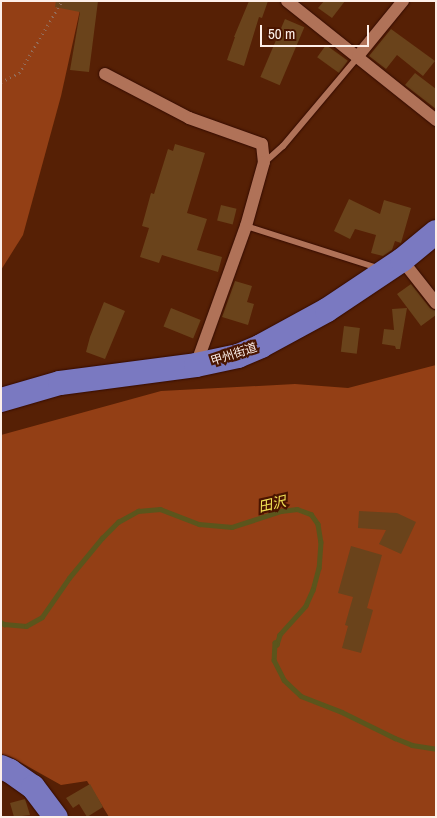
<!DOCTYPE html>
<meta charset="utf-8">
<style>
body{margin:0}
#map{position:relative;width:437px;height:818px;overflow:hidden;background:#562005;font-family:"Archivo Narrow","Noto Sans JP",sans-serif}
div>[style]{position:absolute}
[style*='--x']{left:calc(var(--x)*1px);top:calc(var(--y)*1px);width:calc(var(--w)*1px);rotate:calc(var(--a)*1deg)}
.green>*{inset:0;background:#933f15}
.stream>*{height:4.5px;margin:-2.25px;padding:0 2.25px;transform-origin:2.25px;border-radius:2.25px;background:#5b551c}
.building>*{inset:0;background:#6a431b;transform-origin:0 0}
.path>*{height:2.5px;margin-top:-1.25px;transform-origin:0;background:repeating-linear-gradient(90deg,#936c59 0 1px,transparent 0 5px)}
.roads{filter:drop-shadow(0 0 1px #340b00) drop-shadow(0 0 1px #340b00)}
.lane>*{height:6px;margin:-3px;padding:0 3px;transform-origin:3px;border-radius:3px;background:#b07258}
.street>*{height:12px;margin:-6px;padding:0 6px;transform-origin:6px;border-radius:6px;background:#b07258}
.highway>*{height:24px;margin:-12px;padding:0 12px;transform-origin:12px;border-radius:12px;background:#7a79c1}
span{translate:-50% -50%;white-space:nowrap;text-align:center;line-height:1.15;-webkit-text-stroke:4.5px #4a1500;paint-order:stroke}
.street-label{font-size:12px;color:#fdefe9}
.water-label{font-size:14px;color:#f1e154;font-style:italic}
.frame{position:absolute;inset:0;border:2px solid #fdefe9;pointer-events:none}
.scale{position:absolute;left:260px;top:25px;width:109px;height:22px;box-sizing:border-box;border:2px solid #fdefe9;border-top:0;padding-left:6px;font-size:15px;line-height:18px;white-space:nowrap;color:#fdefe9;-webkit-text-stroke:4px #4a1500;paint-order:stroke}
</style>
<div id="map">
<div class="green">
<i style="clip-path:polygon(1px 1px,82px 1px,61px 96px,23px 235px,1px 270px)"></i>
<i style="clip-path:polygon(436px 365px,436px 817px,109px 817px,87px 781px,61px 785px,11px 757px,1px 754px,1px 435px,161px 391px,295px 384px,348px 388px)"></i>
</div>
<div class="stream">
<i style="--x:1;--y:622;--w:4;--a:34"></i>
<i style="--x:4;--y:624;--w:22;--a:5"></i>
<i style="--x:26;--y:626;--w:18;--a:-29"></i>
<i style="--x:42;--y:617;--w:47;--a:-55.3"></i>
<i style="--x:69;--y:578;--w:52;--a:-50.5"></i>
<i style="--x:102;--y:538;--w:23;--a:-45"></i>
<i style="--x:118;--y:522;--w:23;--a:-29"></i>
<i style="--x:138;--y:511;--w:22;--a:-5"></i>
<i style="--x:160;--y:509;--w:42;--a:21"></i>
<i style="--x:199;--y:524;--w:33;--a:5"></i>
<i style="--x:232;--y:527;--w:52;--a:-18.1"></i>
<i style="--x:281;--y:511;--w:16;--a:-7"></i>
<i style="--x:297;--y:509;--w:15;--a:20"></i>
<i style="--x:311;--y:514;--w:12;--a:55"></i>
<i style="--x:318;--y:524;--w:18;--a:81"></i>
<i style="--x:321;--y:542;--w:26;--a:94"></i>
<i style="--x:319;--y:568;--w:23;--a:105"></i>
<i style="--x:313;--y:590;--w:17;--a:114"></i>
<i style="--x:306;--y:606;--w:39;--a:132"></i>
<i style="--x:280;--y:635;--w:10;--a:107"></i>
<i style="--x:277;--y:645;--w:3;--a:-135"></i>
<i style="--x:275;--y:643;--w:17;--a:93"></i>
<i style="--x:274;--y:660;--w:22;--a:63"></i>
<i style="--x:284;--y:680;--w:23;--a:43"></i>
<i style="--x:301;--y:696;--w:44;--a:21.3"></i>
<i style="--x:342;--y:712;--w:59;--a:26.1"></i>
<i style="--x:395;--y:738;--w:18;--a:22"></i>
<i style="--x:412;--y:745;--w:24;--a:9"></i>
</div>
<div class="building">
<i style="clip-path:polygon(56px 1px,98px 1px,89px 72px,70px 70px,80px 12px,55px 7px)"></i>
<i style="clip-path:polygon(249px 1px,268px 1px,262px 18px,259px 17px,244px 66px,227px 60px,235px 37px,234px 37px)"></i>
<i style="clip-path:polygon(324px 1px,345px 1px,332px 18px,318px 8px)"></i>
<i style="left:285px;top:19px;width:21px;height:63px;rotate:23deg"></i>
<i style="clip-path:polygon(391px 29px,435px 61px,423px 76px,397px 55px,386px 69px,369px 56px)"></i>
<i style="left:326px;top:45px;width:27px;height:15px;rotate:36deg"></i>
<i style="clip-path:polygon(415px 73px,436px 89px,436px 109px,405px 85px)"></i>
<i style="clip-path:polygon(175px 144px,205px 153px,187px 213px,207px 219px,197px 250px,222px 257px,218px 272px,162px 255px,159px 263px,140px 257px,149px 228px,142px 226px,151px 193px,154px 194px,168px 149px,173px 151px)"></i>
<i style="clip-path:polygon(349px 199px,380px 214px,384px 200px,411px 208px,401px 243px,395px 241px,392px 250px,383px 256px,371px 253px,376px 235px,355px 229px,350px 239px,334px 231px)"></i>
<i style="left:221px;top:205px;width:16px;height:16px;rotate:14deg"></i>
<i style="clip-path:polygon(235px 281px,252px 286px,247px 302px,254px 304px,248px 325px,222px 317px)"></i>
<i style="clip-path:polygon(411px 284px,430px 308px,436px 311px,436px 315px,421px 326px,397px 294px)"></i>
<i style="clip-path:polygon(104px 302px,125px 311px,105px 359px,86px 352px,90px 337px)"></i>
<i style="left:171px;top:308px;width:32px;height:20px;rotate:22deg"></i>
<i style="clip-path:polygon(407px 308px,400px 349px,396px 349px,395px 346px,382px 344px,384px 329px,394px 330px,392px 309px)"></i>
<i style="left:344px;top:326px;width:16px;height:26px;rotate:7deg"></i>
<i style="clip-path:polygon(359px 511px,397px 513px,416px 522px,401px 554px,379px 544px,386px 530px,358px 528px)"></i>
<i style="clip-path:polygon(351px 546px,382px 555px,367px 608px,373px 610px,361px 653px,342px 648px,348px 626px,345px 625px,353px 597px,338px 593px)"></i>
<i style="clip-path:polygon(90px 784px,103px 807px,87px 817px,79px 804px,73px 808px,66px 798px)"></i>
<i style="clip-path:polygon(25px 799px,30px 815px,14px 817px,10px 803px)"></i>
</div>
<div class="path">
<i style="--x:1;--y:82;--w:20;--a:-27"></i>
<i style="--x:19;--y:73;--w:84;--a:-59.2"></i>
</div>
<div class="roads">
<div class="lane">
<i style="--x:265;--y:162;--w:24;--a:-42"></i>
<i style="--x:283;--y:146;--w:116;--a:-49.9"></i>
<i style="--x:246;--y:226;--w:139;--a:17.7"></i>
</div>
<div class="street">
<i style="--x:287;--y:1;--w:191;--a:38.6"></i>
<i style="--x:358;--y:56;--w:71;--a:-50.7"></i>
<i style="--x:105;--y:74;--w:95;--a:27.6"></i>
<i style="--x:189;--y:118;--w:77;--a:19.6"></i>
<i style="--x:262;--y:144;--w:18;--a:84"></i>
<i style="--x:264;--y:162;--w:66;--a:105.7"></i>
<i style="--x:246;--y:226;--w:148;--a:109.8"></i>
<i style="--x:402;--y:260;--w:55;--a:51.7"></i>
</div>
<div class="highway">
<i style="--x:1;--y:400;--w:61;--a:-16.1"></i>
<i style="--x:60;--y:383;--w:137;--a:-7.5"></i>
<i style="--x:196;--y:365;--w:43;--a:-12.1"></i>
<i style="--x:238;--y:356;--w:25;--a:-23"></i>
<i style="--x:261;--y:346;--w:75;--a:-28.6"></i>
<i style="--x:327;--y:310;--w:90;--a:-33.7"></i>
<i style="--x:402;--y:260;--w:44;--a:-39.5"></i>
<i style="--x:1;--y:767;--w:10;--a:24"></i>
<i style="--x:10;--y:771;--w:28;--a:35"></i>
<i style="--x:33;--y:787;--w:38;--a:53"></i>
</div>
</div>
<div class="street-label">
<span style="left:234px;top:355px;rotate:-18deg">甲州街道</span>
</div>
<div class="water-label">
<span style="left:272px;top:504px;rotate:-13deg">田沢</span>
</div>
<div class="frame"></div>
<div class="scale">50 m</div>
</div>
